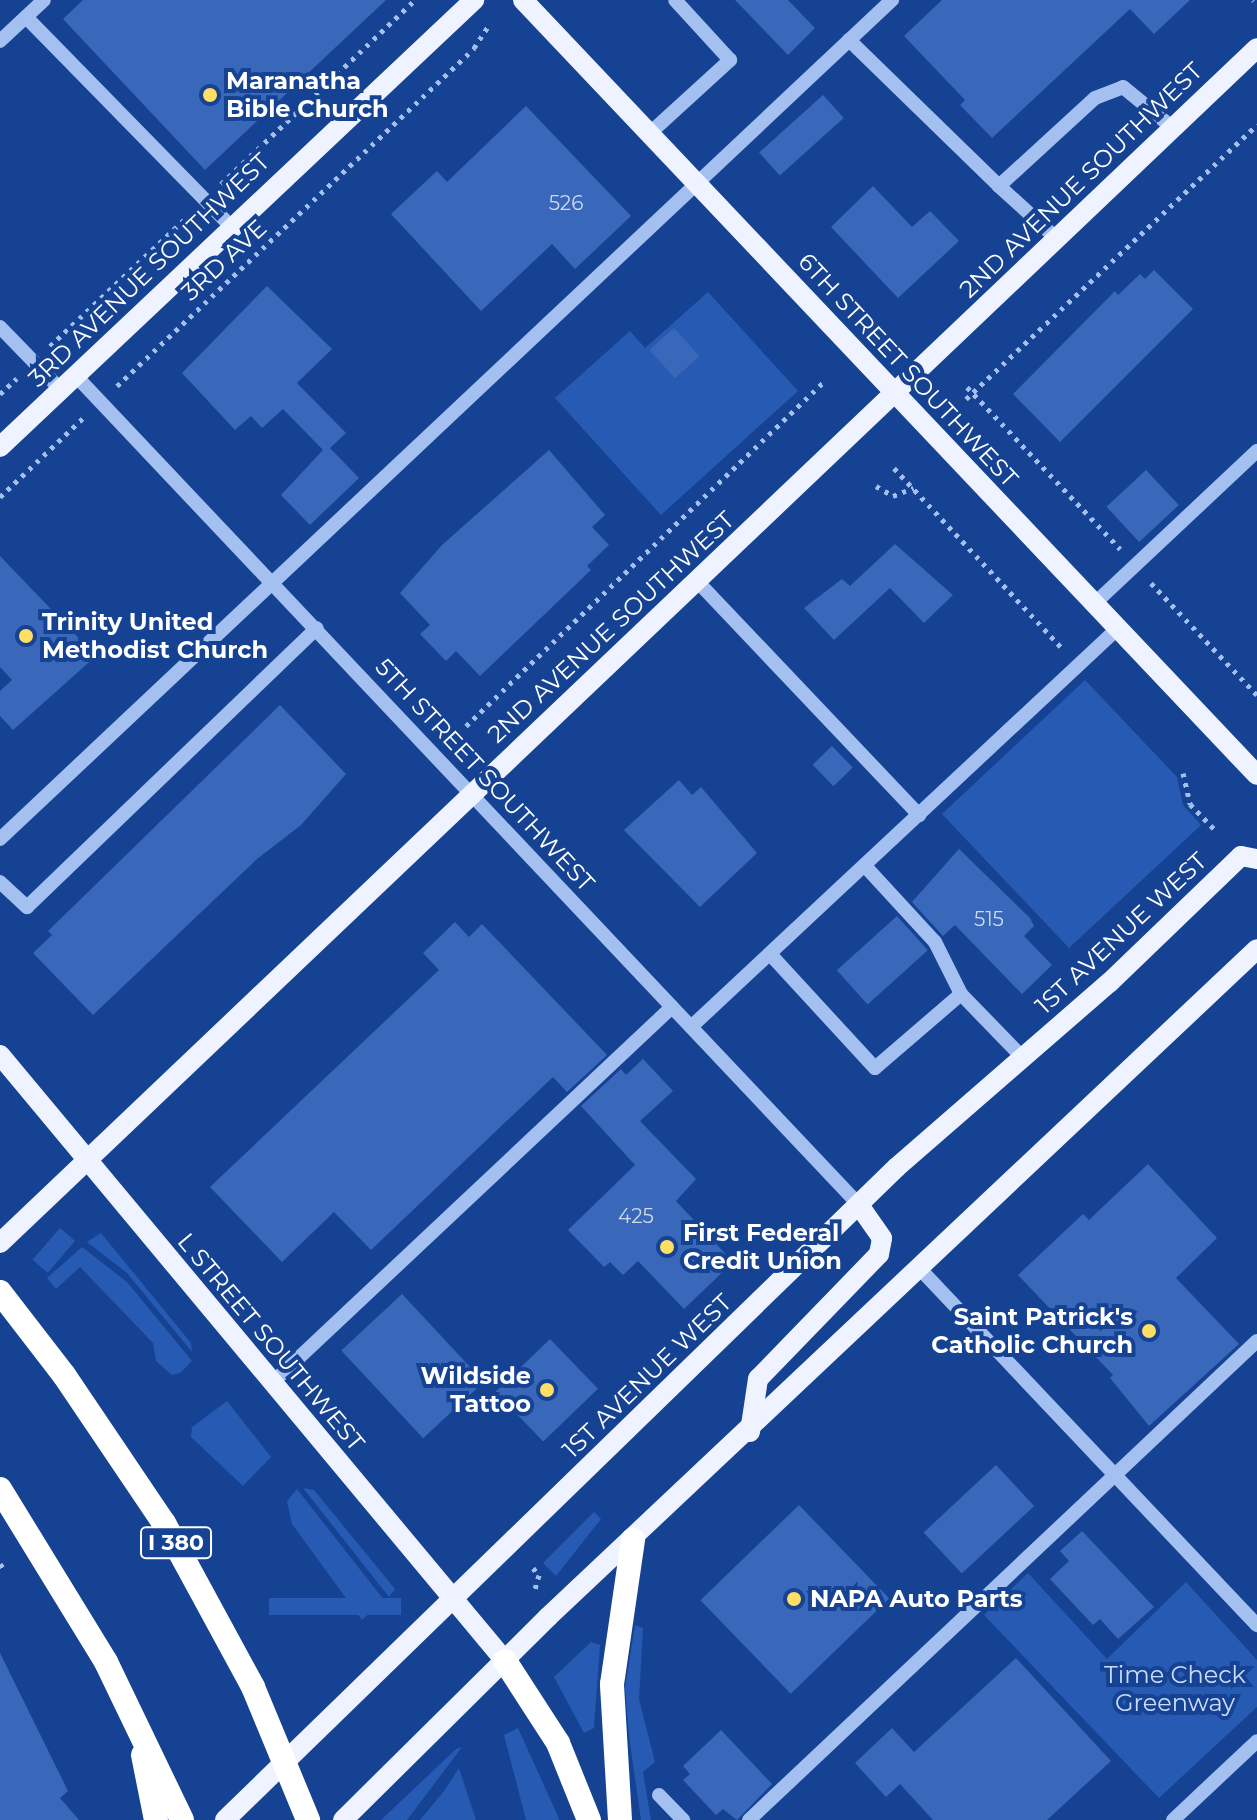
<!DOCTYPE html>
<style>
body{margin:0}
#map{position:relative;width:1257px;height:1820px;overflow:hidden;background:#154293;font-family:Montserrat,sans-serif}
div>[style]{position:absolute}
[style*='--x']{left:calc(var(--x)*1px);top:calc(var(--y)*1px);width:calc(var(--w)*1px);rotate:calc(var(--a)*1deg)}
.green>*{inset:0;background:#275ab2;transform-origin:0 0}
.building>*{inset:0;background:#3968ba;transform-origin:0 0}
.path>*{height:5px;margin-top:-2.5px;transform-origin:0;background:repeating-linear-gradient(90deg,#a3c0f1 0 4px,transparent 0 10px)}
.minor>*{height:14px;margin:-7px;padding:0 7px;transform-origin:7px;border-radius:7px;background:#a3c0f1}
.major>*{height:20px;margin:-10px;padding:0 10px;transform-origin:10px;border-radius:10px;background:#eef3ff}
.highway>*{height:24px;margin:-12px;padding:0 12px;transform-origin:12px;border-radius:12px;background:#fff}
.highway-bridge>*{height:24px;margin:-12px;padding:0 12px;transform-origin:12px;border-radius:12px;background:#fff}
.dots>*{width:22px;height:22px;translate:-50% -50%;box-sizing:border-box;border:4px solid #154293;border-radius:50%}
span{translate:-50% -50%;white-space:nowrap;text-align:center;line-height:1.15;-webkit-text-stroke:8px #154293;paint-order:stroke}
.number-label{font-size:20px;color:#ced9ee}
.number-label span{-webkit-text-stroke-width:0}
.shield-label span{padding:2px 6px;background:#154293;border:2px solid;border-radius:6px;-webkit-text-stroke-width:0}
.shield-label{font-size:22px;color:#fff;font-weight:700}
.poi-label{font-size:24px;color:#fff;font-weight:700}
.left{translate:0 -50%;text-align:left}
.right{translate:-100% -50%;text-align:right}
.street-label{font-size:24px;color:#fff}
.park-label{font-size:24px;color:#cbddfc}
</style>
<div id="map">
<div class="green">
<i style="clip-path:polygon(708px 292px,798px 391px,661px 515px,555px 398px,630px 331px,645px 348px)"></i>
<i style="clip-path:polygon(1085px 680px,1177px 777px,1183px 805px,1201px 825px,1069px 948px,942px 814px)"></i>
<i style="left:60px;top:1228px;width:20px;height:42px;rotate:41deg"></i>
<i style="clip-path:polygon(101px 1233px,191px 1343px,192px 1352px,127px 1273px,87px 1242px)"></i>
<i style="clip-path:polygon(82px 1247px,127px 1282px,192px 1361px,180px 1373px,172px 1375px,156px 1361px,153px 1343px,80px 1267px,56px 1289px,47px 1278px)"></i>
<i style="clip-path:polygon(227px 1401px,271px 1457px,243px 1486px,191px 1437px,192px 1427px)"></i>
<i style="clip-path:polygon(303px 1488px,314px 1490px,395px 1589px,389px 1597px)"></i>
<i style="clip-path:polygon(297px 1489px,384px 1600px,362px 1620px,292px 1524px,287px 1501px)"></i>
<i style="clip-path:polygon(594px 1512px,601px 1519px,556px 1576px,543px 1563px)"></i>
<i style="clip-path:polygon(1028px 1573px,1107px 1659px,1186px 1582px,1257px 1660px,1257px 1707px,1159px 1798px,984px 1615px)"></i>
<i style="left:401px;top:1598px;width:17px;height:132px;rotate:90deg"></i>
<i style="clip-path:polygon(635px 1625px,643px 1628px,639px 1699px,655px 1762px,643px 1772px,651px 1820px,641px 1820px,629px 1737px,625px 1688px)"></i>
<i style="clip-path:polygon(591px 1642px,600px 1645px,594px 1728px,584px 1733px,554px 1677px)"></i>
<i style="clip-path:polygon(518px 1728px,557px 1814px,559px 1820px,526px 1820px,504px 1735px)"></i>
<i style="clip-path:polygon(462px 1747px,407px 1820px,381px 1820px,456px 1749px)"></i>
<i style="clip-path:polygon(459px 1768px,476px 1820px,420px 1820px,444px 1791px)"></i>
</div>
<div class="building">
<i style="clip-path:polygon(83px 0,386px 0,205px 170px,63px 19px)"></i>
<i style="clip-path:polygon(735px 0,788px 0,815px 28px,788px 55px)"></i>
<i style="clip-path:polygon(942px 0,1190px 0,1154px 34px,1130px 9px,992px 138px,960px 105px,965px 100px,904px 36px)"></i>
<i style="left:823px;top:95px;width:31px;height:86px;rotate:48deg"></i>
<i style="clip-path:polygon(526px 106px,631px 216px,575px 269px,552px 244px,481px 311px,391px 214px,437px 171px,447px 182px)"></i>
<i style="clip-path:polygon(873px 186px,912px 227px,930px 211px,959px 241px,898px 298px,831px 227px)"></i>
<i style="clip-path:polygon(1154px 270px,1193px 309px,1060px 442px,1013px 394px,1115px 291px,1118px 295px,1140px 274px,1145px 279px)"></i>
<i style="clip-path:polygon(267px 286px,332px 349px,297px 383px,346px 433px,330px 448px,359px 478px,310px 525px,281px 495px,323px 450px,283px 409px,262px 428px,251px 416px,235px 430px,182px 373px)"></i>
<i style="left:674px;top:328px;width:38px;height:33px;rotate:48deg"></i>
<i style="clip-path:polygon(549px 450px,605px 515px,592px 527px,609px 545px,587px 566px,591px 570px,480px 676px,456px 651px,446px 661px,420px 634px,430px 625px,400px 593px,442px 545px)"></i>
<i style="left:1146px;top:470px;width:48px;height:54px;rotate:47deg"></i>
<i style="clip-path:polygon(895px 544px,953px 595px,924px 623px,890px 588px,834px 640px,804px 608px,842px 579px,850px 586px)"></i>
<i style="clip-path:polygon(0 556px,96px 656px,13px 730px,0 716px,0 691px,12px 680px,0 667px)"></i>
<i style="clip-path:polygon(280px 705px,346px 774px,301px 825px,257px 859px,93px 1015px,33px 953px,52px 935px,48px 931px)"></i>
<i style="left:832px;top:746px;width:30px;height:27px;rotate:46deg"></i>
<i style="clip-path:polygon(679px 780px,692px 795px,701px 787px,757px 853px,700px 907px,624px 830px)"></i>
<i style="clip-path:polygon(959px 849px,1030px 918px,1034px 926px,1024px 936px,1052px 965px,1022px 994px,955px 925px,943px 936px,912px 902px)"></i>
<i style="left:897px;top:916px;width:46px;height:81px;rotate:48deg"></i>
<i style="clip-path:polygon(455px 922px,469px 937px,482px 924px,607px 1055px,567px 1092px,553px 1077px,371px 1250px,334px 1212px,282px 1262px,210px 1187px,439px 970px,423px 953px)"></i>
<i style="clip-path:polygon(643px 1059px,673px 1091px,640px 1121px,696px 1179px,676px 1201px,733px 1262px,684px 1309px,638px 1261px,623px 1275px,610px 1262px,604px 1267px,568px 1230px,635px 1165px,581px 1106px,621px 1069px,626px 1075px)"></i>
<i style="clip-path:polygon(1148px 1164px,1217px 1238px,1176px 1278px,1239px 1344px,1149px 1426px,1110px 1378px,1113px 1375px,1018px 1275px,1083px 1214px,1089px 1220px)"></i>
<i style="left:402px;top:1294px;width:120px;height:83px;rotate:47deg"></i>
<i style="left:550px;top:1339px;width:69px;height:76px;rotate:46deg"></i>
<i style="left:996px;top:1465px;width:56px;height:99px;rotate:47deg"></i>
<i style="left:799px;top:1505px;width:130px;height:137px;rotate:46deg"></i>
<i style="clip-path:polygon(1082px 1531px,1154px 1607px,1118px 1639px,1100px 1619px,1093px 1625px,1050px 1579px,1069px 1561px,1060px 1551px)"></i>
<i style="clip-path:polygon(0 1653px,68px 1791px,60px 1798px,79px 1820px,0 1820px)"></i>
<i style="clip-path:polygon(1016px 1658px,1111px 1761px,1047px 1820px,933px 1820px,900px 1784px,886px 1797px,855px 1763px,892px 1728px,914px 1752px)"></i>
<i style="clip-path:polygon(721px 1730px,772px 1784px,737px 1820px,723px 1809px,716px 1815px,683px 1780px,690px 1774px,683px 1766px)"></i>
</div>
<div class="path">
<i style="--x:1253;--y:0;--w:1;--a:45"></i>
<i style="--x:221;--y:184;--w:267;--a:-43.5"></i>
<i style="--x:50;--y:346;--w:190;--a:-43.3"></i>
<i style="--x:117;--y:386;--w:492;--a:-43.4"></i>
<i style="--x:474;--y:48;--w:30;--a:-57"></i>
<i style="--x:967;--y:387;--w:223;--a:46.6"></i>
<i style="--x:0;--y:394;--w:23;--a:-43"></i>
<i style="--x:966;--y:399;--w:400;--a:-43.3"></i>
<i style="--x:894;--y:468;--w:248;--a:47"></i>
<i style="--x:876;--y:486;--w:20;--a:30"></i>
<i style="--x:893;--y:496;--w:22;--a:-22"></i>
<i style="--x:0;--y:497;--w:115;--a:-43.6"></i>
<i style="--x:1151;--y:583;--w:154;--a:46.6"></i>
<i style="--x:466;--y:726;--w:498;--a:-43.9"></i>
<i style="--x:1183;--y:773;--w:32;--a:77"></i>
<i style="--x:1190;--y:804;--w:40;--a:46"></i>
<i style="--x:0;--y:1564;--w:9;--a:49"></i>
<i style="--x:533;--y:1568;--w:9;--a:49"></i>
<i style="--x:539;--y:1575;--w:19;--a:106"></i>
</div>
<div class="minor">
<i style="--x:26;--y:17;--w:294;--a:45.6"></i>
<i style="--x:849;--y:40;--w:209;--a:44.2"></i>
<i style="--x:0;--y:41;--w:60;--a:-43"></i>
<i style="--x:649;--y:134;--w:110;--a:-42.4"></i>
<i style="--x:730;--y:60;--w:81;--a:-132.5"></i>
<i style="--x:1057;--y:239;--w:79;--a:-137.6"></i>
<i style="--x:999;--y:186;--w:130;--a:-42.5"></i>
<i style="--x:1095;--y:98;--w:30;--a:-21"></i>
<i style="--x:1123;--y:87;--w:65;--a:39.4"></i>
<i style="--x:0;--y:327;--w:88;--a:45.9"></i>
<i style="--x:76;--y:376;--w:1142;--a:46.63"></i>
<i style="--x:697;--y:581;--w:323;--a:46.5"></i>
<i style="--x:1094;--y:604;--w:224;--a:-43.2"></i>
<i style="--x:0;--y:839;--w:1225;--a:-43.25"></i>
<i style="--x:865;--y:866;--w:103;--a:47.4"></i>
<i style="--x:935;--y:942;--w:58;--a:63.4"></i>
<i style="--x:0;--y:882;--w:37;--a:43"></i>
<i style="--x:27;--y:907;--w:402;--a:-43.9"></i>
<i style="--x:770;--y:954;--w:155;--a:47.4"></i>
<i style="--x:875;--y:1068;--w:113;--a:-40.7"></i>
<i style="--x:961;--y:994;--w:89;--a:45.9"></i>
<i style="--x:691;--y:1027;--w:584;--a:-43.06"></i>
<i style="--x:921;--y:1270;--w:489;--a:46.6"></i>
<i style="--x:272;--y:1383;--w:549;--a:-43.23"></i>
<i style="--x:659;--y:1795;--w:35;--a:46"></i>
<i style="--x:749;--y:1820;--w:698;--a:-43.32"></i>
<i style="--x:1173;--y:1820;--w:115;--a:-43.2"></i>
</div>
<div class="major">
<i style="--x:523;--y:0;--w:1067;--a:46.56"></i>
<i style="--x:0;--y:447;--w:652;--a:-43.32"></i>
<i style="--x:0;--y:1055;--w:789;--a:50.19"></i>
<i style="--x:0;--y:1243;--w:1734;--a:-43.55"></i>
<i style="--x:750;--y:1432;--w:54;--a:-81.4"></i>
<i style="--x:758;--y:1379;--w:174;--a:-45.9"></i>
<i style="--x:879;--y:1254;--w:16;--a:-79"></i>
<i style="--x:882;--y:1238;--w:39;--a:-125"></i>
<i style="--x:225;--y:1820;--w:937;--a:-44.18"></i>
<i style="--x:897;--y:1167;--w:281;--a:-41"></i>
<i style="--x:1109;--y:983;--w:183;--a:-43.9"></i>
<i style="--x:1241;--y:856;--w:16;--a:11"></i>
<i style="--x:343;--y:1820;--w:289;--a:-44.7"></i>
<i style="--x:548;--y:1617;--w:974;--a:-43.29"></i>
</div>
<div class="highway">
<i style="--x:0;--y:1489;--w:203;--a:58.5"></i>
<i style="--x:106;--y:1662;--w:175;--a:64.3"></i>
<i style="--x:505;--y:1661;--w:98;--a:57.1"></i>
<i style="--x:558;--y:1743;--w:83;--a:68.1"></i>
<i style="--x:143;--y:1755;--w:66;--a:78.7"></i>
<i style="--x:620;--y:1820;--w:136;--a:-93.4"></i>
<i style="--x:612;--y:1684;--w:146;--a:-81.7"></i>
</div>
<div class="highway-bridge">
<i style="--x:0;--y:1292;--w:105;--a:52.4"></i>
<i style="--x:64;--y:1375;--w:179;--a:56"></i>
<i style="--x:164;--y:1523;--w:187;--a:61.5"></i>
<i style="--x:253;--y:1687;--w:144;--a:67.5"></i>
</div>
<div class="dots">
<i style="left:210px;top:95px;background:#ffde64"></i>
<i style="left:26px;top:636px;background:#ffde64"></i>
<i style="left:667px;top:1247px;background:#ffde64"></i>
<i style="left:1149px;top:1331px;background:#ffde64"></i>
<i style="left:547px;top:1390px;background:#ffde64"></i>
<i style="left:794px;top:1599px;background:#ffde64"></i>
</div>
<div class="number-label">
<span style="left:566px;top:203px">526</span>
<span style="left:989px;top:919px">515</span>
<span style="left:636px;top:1216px">425</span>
</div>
<div class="shield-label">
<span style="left:176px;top:1543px">I 380</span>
</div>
<div class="poi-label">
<span class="left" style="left:226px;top:95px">Maranatha<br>Bible Church</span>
<span class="left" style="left:42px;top:636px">Trinity United<br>Methodist Church</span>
<span class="left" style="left:683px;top:1247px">First Federal<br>Credit Union</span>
<span class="right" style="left:1133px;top:1331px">Saint Patrick's<br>Catholic Church</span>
<span class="right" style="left:531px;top:1390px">Wildside<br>Tattoo</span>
<span class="left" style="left:810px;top:1599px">NAPA Auto Parts</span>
</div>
<div class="street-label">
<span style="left:1081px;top:180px;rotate:-44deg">2ND AVENUE SOUTHWEST</span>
<span style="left:224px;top:260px;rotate:-43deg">3RD AVE</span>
<span style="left:149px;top:270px;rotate:-44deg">3RD AVENUE SOUTHWEST</span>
<span style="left:908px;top:370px;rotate:47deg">6TH STREET SOUTHWEST</span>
<span style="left:611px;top:627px;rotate:-43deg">2ND AVENUE SOUTHWEST</span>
<span style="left:485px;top:775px;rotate:47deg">5TH STREET SOUTHWEST</span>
<span style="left:1121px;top:933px;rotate:-43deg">1ST AVENUE WEST</span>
<span style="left:271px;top:1342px;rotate:50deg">L STREET SOUTHWEST</span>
<span style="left:647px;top:1376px;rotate:-44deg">1ST AVENUE WEST</span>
</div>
<div class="park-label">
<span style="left:1175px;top:1689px">Time Check<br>Greenway</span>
</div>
</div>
